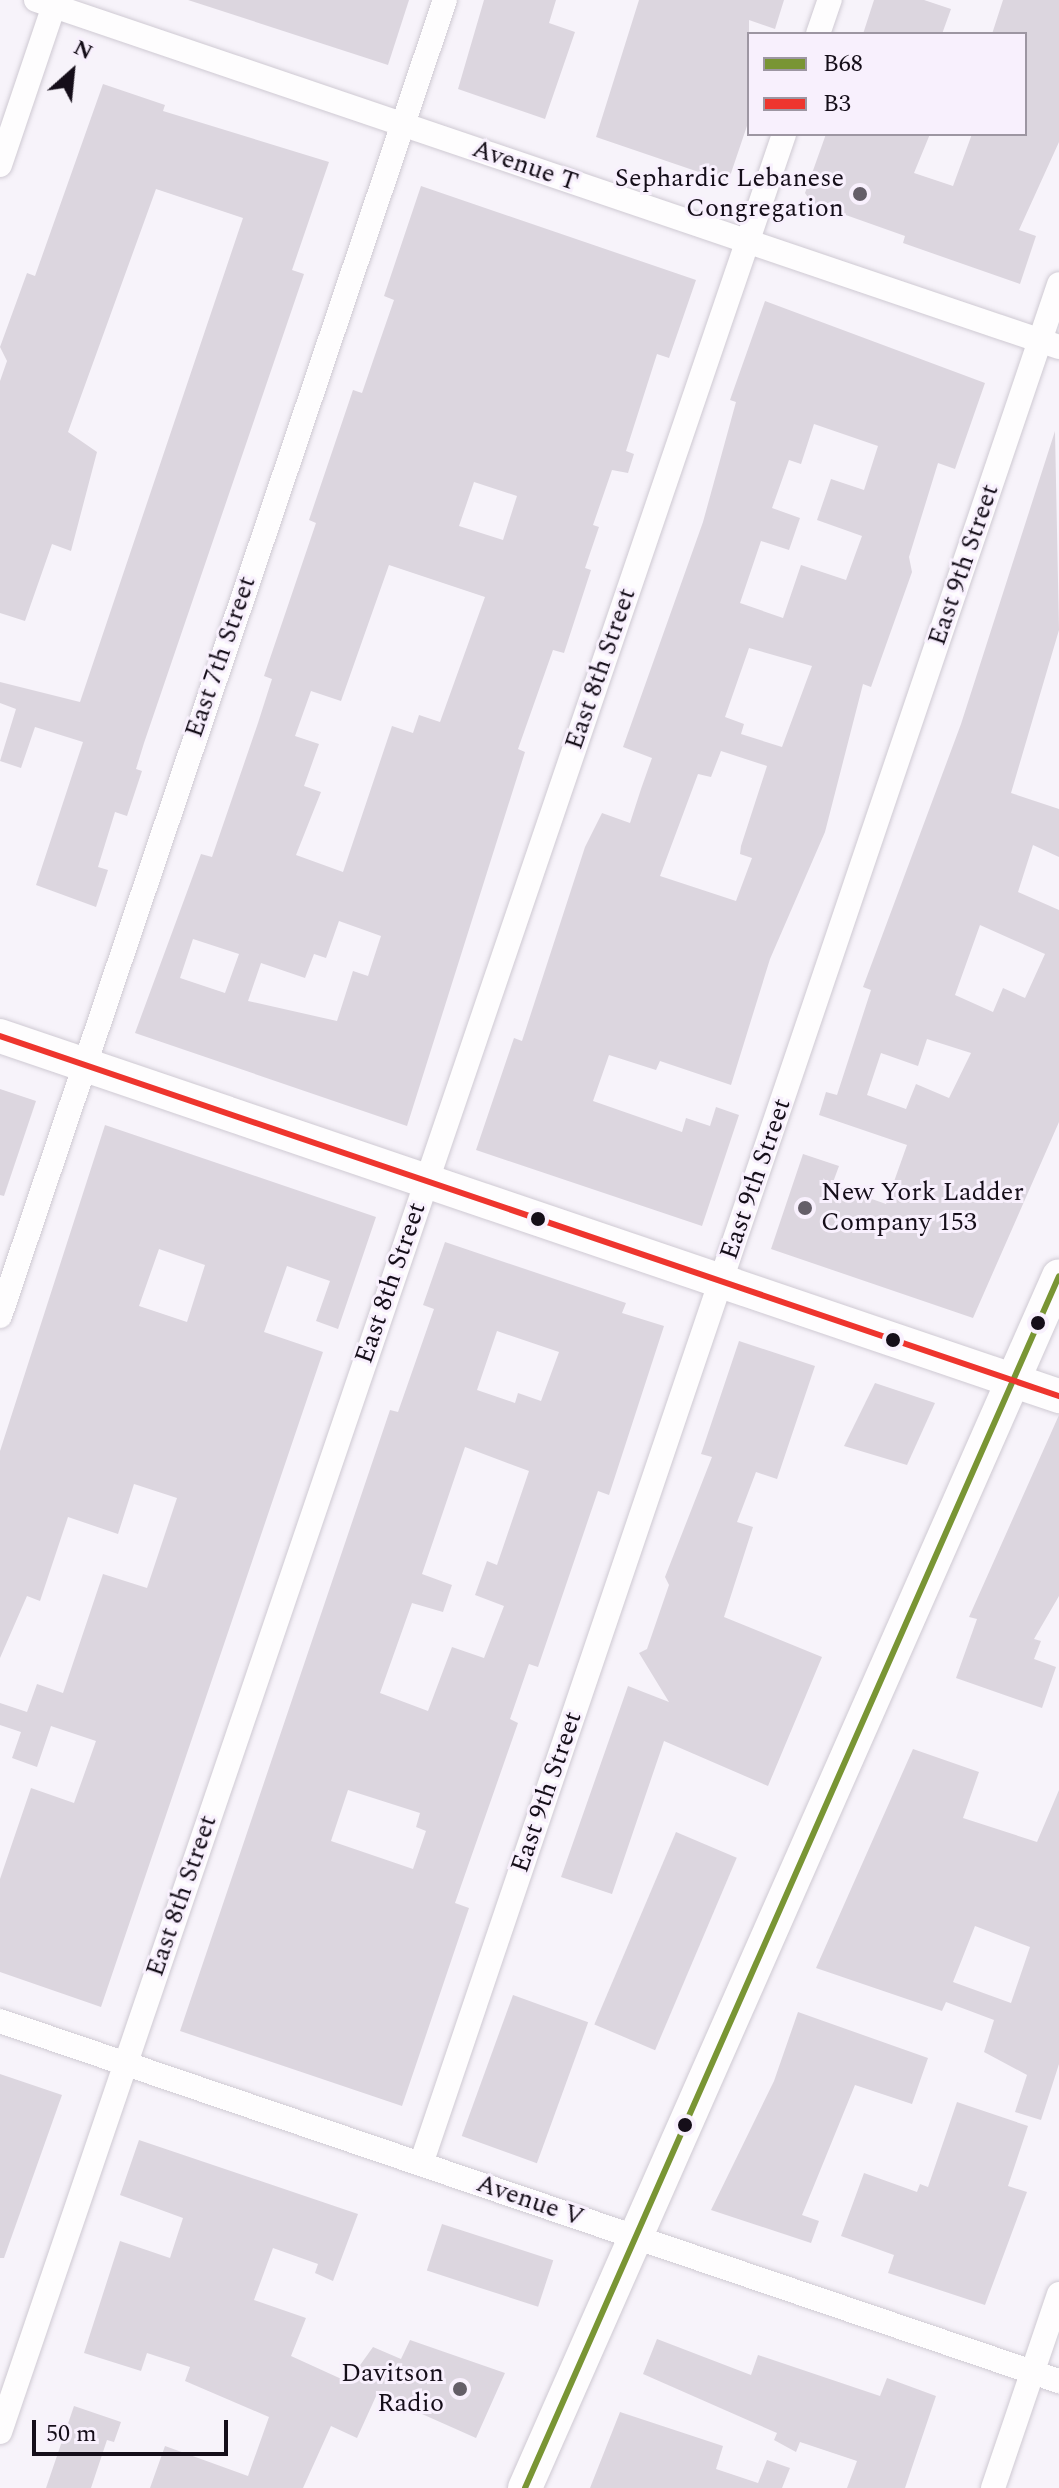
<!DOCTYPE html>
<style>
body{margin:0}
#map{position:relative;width:1059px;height:2488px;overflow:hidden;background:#f7f3fa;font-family:Spectral,serif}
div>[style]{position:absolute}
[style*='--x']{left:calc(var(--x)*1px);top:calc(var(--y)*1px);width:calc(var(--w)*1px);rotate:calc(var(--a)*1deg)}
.building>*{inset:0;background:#dcd6df;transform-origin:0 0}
.roads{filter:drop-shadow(0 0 2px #cfcad3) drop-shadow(0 0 2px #cfcad3)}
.minor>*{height:24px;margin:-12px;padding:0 12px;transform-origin:12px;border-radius:12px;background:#fefdfe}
.secondary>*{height:34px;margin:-17px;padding:0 17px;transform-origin:17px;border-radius:17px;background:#fefdfe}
.bus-1>*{height:6px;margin:-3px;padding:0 3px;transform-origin:3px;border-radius:3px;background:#799534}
.bus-2>*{height:6px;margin:-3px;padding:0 3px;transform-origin:3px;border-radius:3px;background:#ee352e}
.dots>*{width:22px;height:22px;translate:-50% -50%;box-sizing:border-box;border:4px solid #f8f0fd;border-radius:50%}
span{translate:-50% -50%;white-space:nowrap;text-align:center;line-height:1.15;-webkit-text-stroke:6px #f8f0fd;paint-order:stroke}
.street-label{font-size:26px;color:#150e19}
.poi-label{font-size:26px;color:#150e19}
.right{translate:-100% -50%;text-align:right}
.left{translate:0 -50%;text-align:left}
.legend{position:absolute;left:747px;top:32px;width:280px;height:104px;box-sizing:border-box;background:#f8f0fd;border:2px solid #9d96a2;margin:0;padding:10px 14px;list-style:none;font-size:24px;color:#150e19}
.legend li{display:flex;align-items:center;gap:16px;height:40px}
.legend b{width:40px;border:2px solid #9d96a2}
.north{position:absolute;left:32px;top:32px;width:80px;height:80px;-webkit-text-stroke:6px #f8f0fd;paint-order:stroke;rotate:27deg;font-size:22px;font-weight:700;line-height:32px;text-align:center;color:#150e19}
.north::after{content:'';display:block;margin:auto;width:28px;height:36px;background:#150e19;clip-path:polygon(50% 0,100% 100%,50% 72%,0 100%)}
.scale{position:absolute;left:32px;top:2420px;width:196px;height:36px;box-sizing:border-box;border:4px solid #150e19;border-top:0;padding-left:10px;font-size:24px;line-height:28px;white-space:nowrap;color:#150e19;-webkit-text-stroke:6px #f8f0fd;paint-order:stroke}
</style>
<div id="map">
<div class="building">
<i style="clip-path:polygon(188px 0,409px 0,388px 65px)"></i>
<i style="clip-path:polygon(484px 0,556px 0,549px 23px,575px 32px,545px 119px,458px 89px)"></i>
<i style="clip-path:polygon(639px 0,784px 0,775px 29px,749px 20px,749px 120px,728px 182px,596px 137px)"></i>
<i style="clip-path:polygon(874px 0,924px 0,951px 9px,942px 34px,863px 34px)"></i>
<i style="clip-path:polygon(1003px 0,1059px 0,1059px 142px,1019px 230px,1036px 236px,1020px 284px,903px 243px,905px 236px,812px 203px,805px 193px,826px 134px,930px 134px,914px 173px,953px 186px,972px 134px,1025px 134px,1025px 34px,992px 34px)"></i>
<i style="clip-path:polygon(103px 84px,165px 105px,163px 111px,329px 162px,292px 270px,304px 274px,144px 743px,136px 769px,142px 771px,127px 816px,115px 812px,98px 867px,108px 870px,96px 907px,36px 885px,83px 742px,35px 727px,21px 768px,0 761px,16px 709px,0 703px,0 682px,80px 702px,243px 218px,156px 189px,68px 432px,97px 452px,71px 551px,52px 544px,25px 621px,0 613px,0 381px,7px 361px,0 347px,27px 273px,35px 276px)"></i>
<i style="clip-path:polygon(evenodd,421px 186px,696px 280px,669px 358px,657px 354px,626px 451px,634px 454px,628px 473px,612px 470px,593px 525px,599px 527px,585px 568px,591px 570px,564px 653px,553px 650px,518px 749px,525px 752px,407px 1126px,135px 1033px,201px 854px,212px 857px,258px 723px,272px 679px,264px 676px,316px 523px,309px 520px,353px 390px,362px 393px,375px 355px,394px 300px,384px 296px,421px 186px,474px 482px,517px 496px,503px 540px,459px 526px,474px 482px,421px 186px,389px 565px,485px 597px,440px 722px,419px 715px,413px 733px,392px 726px,343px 872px,296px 855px,321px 792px,304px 786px,319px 744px,295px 736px,311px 691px,341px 701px,389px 565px,421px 186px,339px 921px,381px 936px,368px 976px,353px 971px,337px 1021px,248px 1001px,261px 963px,305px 978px,314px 954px,326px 958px,339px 921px,421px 186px,193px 939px,239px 954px,225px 993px,180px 978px,193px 939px)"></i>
<i style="clip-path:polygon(evenodd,765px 301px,985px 383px,955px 469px,938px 463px,909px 557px,912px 572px,871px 687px,863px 684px,825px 832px,770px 959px,731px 1085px,660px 1061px,656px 1070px,609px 1055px,593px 1101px,682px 1132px,686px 1118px,710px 1126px,716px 1107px,739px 1115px,702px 1226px,476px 1150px,514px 1038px,522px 1041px,585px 847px,602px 813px,630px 823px,641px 789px,652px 758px,623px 747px,703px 522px,736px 402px,730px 400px,765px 301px,814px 424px,878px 446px,864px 490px,831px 479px,817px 520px,862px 536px,846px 580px,801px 565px,783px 618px,740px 603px,761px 541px,789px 550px,800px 518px,772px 508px,789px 460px,801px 464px,814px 424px,765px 301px,749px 648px,812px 666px,782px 747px,741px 734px,744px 724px,725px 717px,749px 648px,765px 301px,721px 751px,767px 766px,741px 846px,740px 854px,752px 858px,736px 901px,660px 876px,698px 774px,711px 777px,721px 751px)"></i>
<i style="clip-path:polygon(evenodd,1055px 431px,1059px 630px,1011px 793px,1059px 809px,1059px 857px,1033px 845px,1018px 892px,1059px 910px,1059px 1122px,973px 1318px,771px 1249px,803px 1154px,839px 1166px,832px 1185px,886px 1204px,907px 1145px,819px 1115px,826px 1092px,837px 1095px,871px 990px,863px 987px,961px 724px,1055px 431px,980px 925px,1045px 954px,1025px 998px,1003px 988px,993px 1012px,955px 995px,980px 925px,1055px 431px,927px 1039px,971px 1053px,949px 1098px,916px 1084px,906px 1109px,867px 1095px,881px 1053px,918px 1066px,927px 1039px)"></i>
<i style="clip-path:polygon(0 1089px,36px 1101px,4px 1196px,0 1195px)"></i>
<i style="clip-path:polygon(evenodd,105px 1125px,376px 1217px,338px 1329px,316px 1321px,330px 1281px,287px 1266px,264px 1332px,323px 1352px,101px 2007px,0 1972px,0 1879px,31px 1788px,74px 1803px,96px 1741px,51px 1726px,37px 1767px,12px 1758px,21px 1732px,0 1725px,0 1703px,27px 1712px,37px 1684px,63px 1693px,103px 1574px,147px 1588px,177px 1498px,134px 1484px,118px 1534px,68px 1517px,40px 1601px,27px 1596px,0 1658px,0 1451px,105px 1125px,159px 1249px,205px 1265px,187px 1322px,139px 1306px,159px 1249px)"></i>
<i style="clip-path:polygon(evenodd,445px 1242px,626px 1303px,622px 1313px,664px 1326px,609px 1495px,598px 1491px,538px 1667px,529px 1664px,510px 1719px,518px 1723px,455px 1903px,469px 1908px,402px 2106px,180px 2031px,390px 1410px,398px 1412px,434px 1309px,423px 1305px,445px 1242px,497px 1331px,559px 1352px,541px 1401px,518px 1393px,515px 1403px,477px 1390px,497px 1331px,445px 1242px,465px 1447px,529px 1471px,497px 1565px,487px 1561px,475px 1595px,504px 1606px,484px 1658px,452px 1647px,428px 1711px,380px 1693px,412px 1603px,443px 1612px,452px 1585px,422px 1574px,465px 1447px,445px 1242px,348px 1790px,420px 1813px,416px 1827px,426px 1831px,413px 1869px,331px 1841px,348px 1790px)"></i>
<i style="clip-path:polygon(739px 1341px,815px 1366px,777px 1479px,756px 1472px,737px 1522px,753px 1527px,724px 1617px,822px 1657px,768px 1786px,664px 1741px,612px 1894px,561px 1877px,628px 1686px,669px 1702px,639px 1653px,647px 1649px,669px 1585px,665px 1577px,712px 1457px,701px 1454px)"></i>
<i style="clip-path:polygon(875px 1383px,935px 1403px,907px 1465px,844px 1446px)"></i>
<i style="clip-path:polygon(1059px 1415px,1059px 1596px,1034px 1639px,1041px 1641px,1034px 1659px,1056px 1667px,1042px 1708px,956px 1678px,977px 1619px,969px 1617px)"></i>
<i style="clip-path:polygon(evenodd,913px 1749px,979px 1772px,963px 1818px,1037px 1842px,1059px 1790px,1059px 2064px,1041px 2120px,1015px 2112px,1027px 2075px,984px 2052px,994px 2020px,946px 2002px,942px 2011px,816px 1968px,913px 1749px,975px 1926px,1030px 1947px,1011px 2003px,953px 1982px,975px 1926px)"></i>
<i style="left:676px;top:1832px;width:66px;height:209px;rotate:23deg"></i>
<i style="left:513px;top:1995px;width:80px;height:150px;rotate:20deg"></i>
<i style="clip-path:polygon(798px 2012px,928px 2058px,912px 2104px,855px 2085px,802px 2215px,819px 2221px,811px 2243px,711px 2210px,774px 2081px)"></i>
<i style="clip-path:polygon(0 2074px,62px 2095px,4px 2258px,0 2258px)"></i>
<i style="clip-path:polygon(957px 2102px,1028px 2126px,1008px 2186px,1027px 2192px,985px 2305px,888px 2273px,894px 2255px,841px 2236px,864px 2173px,917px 2192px,920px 2184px,928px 2187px)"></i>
<i style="clip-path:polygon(139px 2140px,358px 2214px,333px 2281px,315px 2273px,318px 2264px,273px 2248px,254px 2300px,306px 2318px,291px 2356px,348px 2382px,373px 2347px,401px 2359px,410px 2340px,505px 2373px,476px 2438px,377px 2394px,357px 2438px,331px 2426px,303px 2488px,150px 2488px,165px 2446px,248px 2476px,269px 2417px,185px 2381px,190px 2367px,147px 2353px,141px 2371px,84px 2353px,120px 2241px,170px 2258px,183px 2218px,120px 2195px)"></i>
<i style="left:442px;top:2224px;width:117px;height:49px;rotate:18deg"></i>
<i style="clip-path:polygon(657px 2339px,751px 2375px,758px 2355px,880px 2396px,887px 2378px,936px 2396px,905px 2488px,847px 2488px,857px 2461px,800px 2442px,796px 2452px,774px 2440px,777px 2433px,643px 2374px)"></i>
<i style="clip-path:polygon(74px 2406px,121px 2422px,114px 2442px,107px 2440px,91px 2488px,46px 2488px)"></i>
<i style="clip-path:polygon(620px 2412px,723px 2446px,716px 2469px,758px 2483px,767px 2460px,790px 2468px,782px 2488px,590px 2488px)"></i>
</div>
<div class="roads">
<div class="minor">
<i style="--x:36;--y:0;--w:1080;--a:18.74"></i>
<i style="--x:818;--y:34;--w:36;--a:-71"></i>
<i style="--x:0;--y:165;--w:174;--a:-71.3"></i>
<i style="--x:0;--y:1316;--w:1389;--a:-71.32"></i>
<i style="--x:0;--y:2021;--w:1119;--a:18.78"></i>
<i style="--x:421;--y:2164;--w:1985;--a:-71.25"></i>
<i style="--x:0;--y:2432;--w:2428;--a:-71.16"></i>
<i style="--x:993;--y:2488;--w:205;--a:-71.2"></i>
</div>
<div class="secondary">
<i style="--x:0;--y:1036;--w:1119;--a:18.78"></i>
<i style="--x:525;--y:2488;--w:1324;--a:-66.22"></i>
</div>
</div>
<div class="bus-1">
<i style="--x:525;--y:2488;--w:1324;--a:-66.22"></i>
</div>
<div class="bus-2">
<i style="--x:0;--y:1036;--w:1119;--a:18.78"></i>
</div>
<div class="dots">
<i style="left:860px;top:194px;background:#645e68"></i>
<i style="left:805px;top:1208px;background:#645e68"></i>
<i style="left:538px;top:1219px;background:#150e19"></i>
<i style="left:1038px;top:1323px;background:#150e19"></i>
<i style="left:893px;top:1340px;background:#150e19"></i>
<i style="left:685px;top:2125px;background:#150e19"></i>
<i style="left:460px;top:2389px;background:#645e68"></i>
</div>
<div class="street-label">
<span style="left:525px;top:166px;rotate:19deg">Avenue T</span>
<span style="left:964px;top:565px;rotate:-71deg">East 9th Street</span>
<span style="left:221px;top:657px;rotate:-71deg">East 7th Street</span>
<span style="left:601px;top:669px;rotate:-71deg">East 8th Street</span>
<span style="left:756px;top:1179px;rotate:-71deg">East 9th Street</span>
<span style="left:391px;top:1283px;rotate:-71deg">East 8th Street</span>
<span style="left:547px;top:1792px;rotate:-71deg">East 9th Street</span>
<span style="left:182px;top:1896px;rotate:-71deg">East 8th Street</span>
<span style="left:530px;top:2201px;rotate:19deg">Avenue V</span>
</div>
<div class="poi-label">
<span class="right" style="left:844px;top:194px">Sephardic Lebanese<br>Congregation</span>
<span class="left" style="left:821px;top:1208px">New York Ladder<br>Company 153</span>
<span class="right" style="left:444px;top:2389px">Davitson<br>Radio</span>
</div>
<ul class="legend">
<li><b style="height:10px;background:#799534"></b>B68</li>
<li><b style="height:10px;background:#ee352e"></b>B3</li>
</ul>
<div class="north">N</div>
<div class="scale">50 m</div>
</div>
